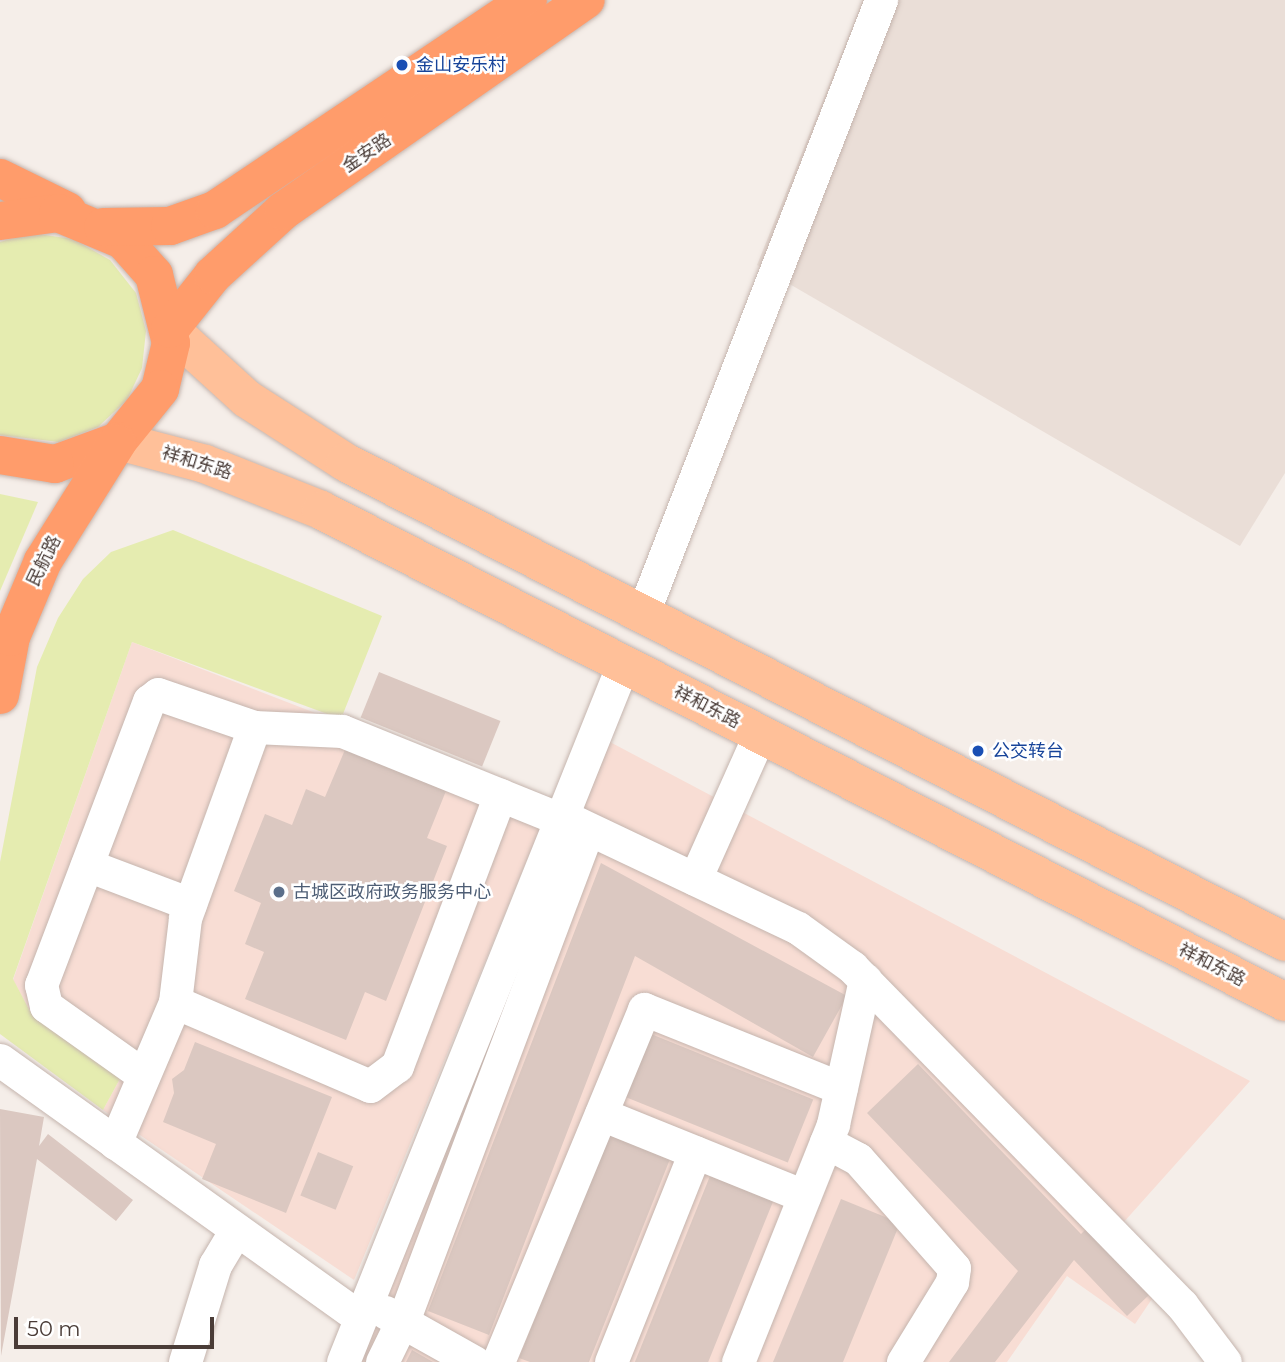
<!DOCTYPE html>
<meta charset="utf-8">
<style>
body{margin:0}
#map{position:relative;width:1285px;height:1362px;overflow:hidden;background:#f5eee9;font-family:Montserrat,"Noto Sans SC",sans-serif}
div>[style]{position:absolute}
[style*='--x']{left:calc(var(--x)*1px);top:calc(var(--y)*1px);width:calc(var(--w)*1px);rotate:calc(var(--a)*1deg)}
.residential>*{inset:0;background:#eaded7}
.commercial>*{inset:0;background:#f8ddd4}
.green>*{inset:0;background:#e5ecb0}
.building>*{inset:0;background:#dbc8c1;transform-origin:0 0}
.roads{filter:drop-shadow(0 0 2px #c5b5ae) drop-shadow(0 0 2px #c5b5ae)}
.minor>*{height:33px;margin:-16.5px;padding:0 16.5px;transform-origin:16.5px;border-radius:16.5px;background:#fff}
.major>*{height:38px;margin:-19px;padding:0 19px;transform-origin:19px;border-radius:19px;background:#ffc099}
.highway>*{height:38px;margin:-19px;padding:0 19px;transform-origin:19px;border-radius:19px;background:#ff9c6b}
.dots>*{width:19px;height:19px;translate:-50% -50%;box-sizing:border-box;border:4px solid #fff;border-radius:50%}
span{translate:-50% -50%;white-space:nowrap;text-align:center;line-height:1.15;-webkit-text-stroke:5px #fff;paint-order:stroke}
.transit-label{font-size:18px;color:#164399}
.left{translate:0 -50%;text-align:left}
.street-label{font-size:18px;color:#4a3c37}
.service-label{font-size:18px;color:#4e5e75}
.scale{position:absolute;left:14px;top:1317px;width:200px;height:32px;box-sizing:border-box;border:4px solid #4a3c37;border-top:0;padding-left:9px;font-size:21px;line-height:24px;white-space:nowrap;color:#4a3c37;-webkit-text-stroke:5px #fff;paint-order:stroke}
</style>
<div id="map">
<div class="residential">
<i style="clip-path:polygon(863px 0,1285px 0,1285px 473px,1240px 546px,757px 265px)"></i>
</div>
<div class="commercial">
<i style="clip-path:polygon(132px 642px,550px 804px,354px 1280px,103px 1110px,122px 1075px,32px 1015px,13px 980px)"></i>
<i style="clip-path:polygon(610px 742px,1250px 1081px,1106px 1242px,1156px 1293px,1135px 1324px,1067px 1276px,1007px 1362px,359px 1362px)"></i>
</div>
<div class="green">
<i style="clip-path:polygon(31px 233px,73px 239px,110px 260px,136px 293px,146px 331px,142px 368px,127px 400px,98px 427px,59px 442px,0 435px,0 242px)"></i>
<i style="clip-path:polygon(0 494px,38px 502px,0 591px)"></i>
<i style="clip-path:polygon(173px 530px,382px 616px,341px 719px,132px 642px,13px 979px,32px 1015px,122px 1075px,103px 1110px,0 1034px,0 862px,37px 667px,58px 618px,83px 579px,111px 552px)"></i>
</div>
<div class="building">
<i style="left:379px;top:672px;width:131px;height:49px;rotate:22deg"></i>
<i style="clip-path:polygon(347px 745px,448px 786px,427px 838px,447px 846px,386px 1001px,365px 992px,346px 1040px,245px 999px,264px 952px,245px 944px,261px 903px,234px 891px,265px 814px,292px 825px,306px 789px,325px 797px)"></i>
<i style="clip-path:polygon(601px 863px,847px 996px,813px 1057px,635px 956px,489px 1335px,428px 1311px)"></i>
<i style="left:651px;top:1034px;width:175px;height:68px;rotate:22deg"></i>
<i style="clip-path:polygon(195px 1042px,332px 1097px,286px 1213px,202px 1179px,216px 1144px,163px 1122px,174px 1093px,172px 1079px,184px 1070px)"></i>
<i style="clip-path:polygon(918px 1064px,1081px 1234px,1086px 1229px,1149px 1295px,1127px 1316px,1074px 1260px,995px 1362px,949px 1362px,1018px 1271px,867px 1113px)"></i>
<i style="clip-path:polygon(0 1109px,44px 1117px,39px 1146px,48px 1134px,133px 1200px,116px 1221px,37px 1159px,1px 1356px)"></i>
<i style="clip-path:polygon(609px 1135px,670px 1159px,589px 1362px,530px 1362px,519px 1358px)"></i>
<i style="left:318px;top:1152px;width:38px;height:47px;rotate:22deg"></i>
<i style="left:710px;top:1176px;width:68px;height:201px;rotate:22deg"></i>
<i style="clip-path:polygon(841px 1199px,900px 1223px,843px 1362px,773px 1362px)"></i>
<i style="clip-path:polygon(412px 1350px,433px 1362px,406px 1362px)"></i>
</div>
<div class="roads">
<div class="minor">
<i style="--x:643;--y:613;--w:658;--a:-68.78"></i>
<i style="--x:562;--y:816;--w:261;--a:25.4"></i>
<i style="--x:798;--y:928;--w:67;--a:35.8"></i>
<i style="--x:852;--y:967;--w:472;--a:45.7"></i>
<i style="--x:1182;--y:1305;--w:71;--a:53"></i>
<i style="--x:87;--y:865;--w:110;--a:20.7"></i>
<i style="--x:695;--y:879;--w:159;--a:-65.9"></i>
<i style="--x:175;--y:1002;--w:212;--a:23.3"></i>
<i style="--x:370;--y:1086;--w:34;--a:-37"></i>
<i style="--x:397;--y:1066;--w:290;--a:-69.2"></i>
<i style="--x:0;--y:1060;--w:443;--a:35.6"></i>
<i style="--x:143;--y:1075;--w:119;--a:-144.6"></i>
<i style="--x:46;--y:1006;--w:22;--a:-103"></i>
<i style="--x:41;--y:985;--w:304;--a:-69.2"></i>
<i style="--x:149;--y:701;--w:11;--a:-38"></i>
<i style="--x:158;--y:694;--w:102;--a:19"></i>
<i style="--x:254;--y:727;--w:88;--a:2.6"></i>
<i style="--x:342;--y:731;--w:235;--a:22"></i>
<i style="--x:601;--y:1114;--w:219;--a:22"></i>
<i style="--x:826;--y:1142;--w:36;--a:28"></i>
<i style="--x:858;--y:1159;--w:145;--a:48.6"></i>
<i style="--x:954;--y:1268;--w:14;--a:98"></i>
<i style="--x:952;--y:1282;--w:94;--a:121.5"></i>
<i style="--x:115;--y:1143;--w:153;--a:-66.9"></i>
<i style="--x:175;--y:1002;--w:85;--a:-83.2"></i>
<i style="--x:185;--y:918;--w:203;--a:-70.1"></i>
<i style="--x:385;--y:1312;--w:102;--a:29.3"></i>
<i style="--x:185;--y:1362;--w:102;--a:-72.8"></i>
<i style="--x:215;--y:1265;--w:41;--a:-59"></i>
<i style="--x:343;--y:1362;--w:752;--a:-68.14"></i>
<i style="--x:382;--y:1362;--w:55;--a:-63.9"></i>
<i style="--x:406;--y:1313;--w:517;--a:-69.39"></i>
<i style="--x:498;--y:1362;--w:382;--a:-67.5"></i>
<i style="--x:644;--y:1009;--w:212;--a:21.9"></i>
<i style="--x:611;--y:1362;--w:226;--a:-68.2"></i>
<i style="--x:738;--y:1362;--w:256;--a:-68.2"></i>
<i style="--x:833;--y:1124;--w:148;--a:-77.5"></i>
</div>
<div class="major">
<i style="--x:170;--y:329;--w:104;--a:42.3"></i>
<i style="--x:247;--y:399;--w:117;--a:32.7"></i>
<i style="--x:345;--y:462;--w:1055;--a:27.05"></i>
<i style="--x:118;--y:441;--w:90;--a:14.8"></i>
<i style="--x:205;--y:464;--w:125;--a:21.6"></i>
<i style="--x:321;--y:510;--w:1082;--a:27.04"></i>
</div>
<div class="highway">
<i style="--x:0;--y:178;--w:75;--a:26.2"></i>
<i style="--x:0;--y:221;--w:59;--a:-7.9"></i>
<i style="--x:58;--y:213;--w:70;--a:22.6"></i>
<i style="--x:123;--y:240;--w:47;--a:48.5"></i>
<i style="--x:154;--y:275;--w:70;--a:76"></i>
<i style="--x:171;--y:343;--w:47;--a:103.4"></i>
<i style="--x:160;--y:389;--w:67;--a:128.9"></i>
<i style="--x:118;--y:441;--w:67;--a:159.9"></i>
<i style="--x:55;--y:464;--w:56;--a:-170.7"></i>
<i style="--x:103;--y:227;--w:67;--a:-0.9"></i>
<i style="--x:170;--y:226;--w:48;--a:-19.6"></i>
<i style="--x:215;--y:210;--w:377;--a:-33.9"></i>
<i style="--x:170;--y:329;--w:69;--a:-51.5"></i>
<i style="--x:213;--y:275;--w:95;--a:-42.4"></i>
<i style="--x:283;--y:211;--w:369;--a:-34.9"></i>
<i style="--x:0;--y:695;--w:59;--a:-79.3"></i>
<i style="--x:11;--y:637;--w:82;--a:-67.2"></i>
<i style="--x:43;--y:561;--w:139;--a:-57.9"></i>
</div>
</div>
<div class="dots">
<i style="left:402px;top:65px;background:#1a4fb4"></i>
<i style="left:978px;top:751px;background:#1a4fb4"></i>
<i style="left:279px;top:892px;background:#5c6f8a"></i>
</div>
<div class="transit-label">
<span class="left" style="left:416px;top:65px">金山安乐村</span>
<span class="left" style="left:992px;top:751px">公交转台</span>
</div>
<div class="street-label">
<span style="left:367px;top:153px;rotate:-34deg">金安路</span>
<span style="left:197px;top:463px;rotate:17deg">祥和东路</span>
<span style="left:44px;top:561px;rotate:-64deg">民航路</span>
<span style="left:707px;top:707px;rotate:27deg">祥和东路</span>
<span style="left:1212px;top:965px;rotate:27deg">祥和东路</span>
</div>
<div class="service-label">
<span class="left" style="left:293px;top:892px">古城区政府政务服务中心</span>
</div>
<div class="scale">50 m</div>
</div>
